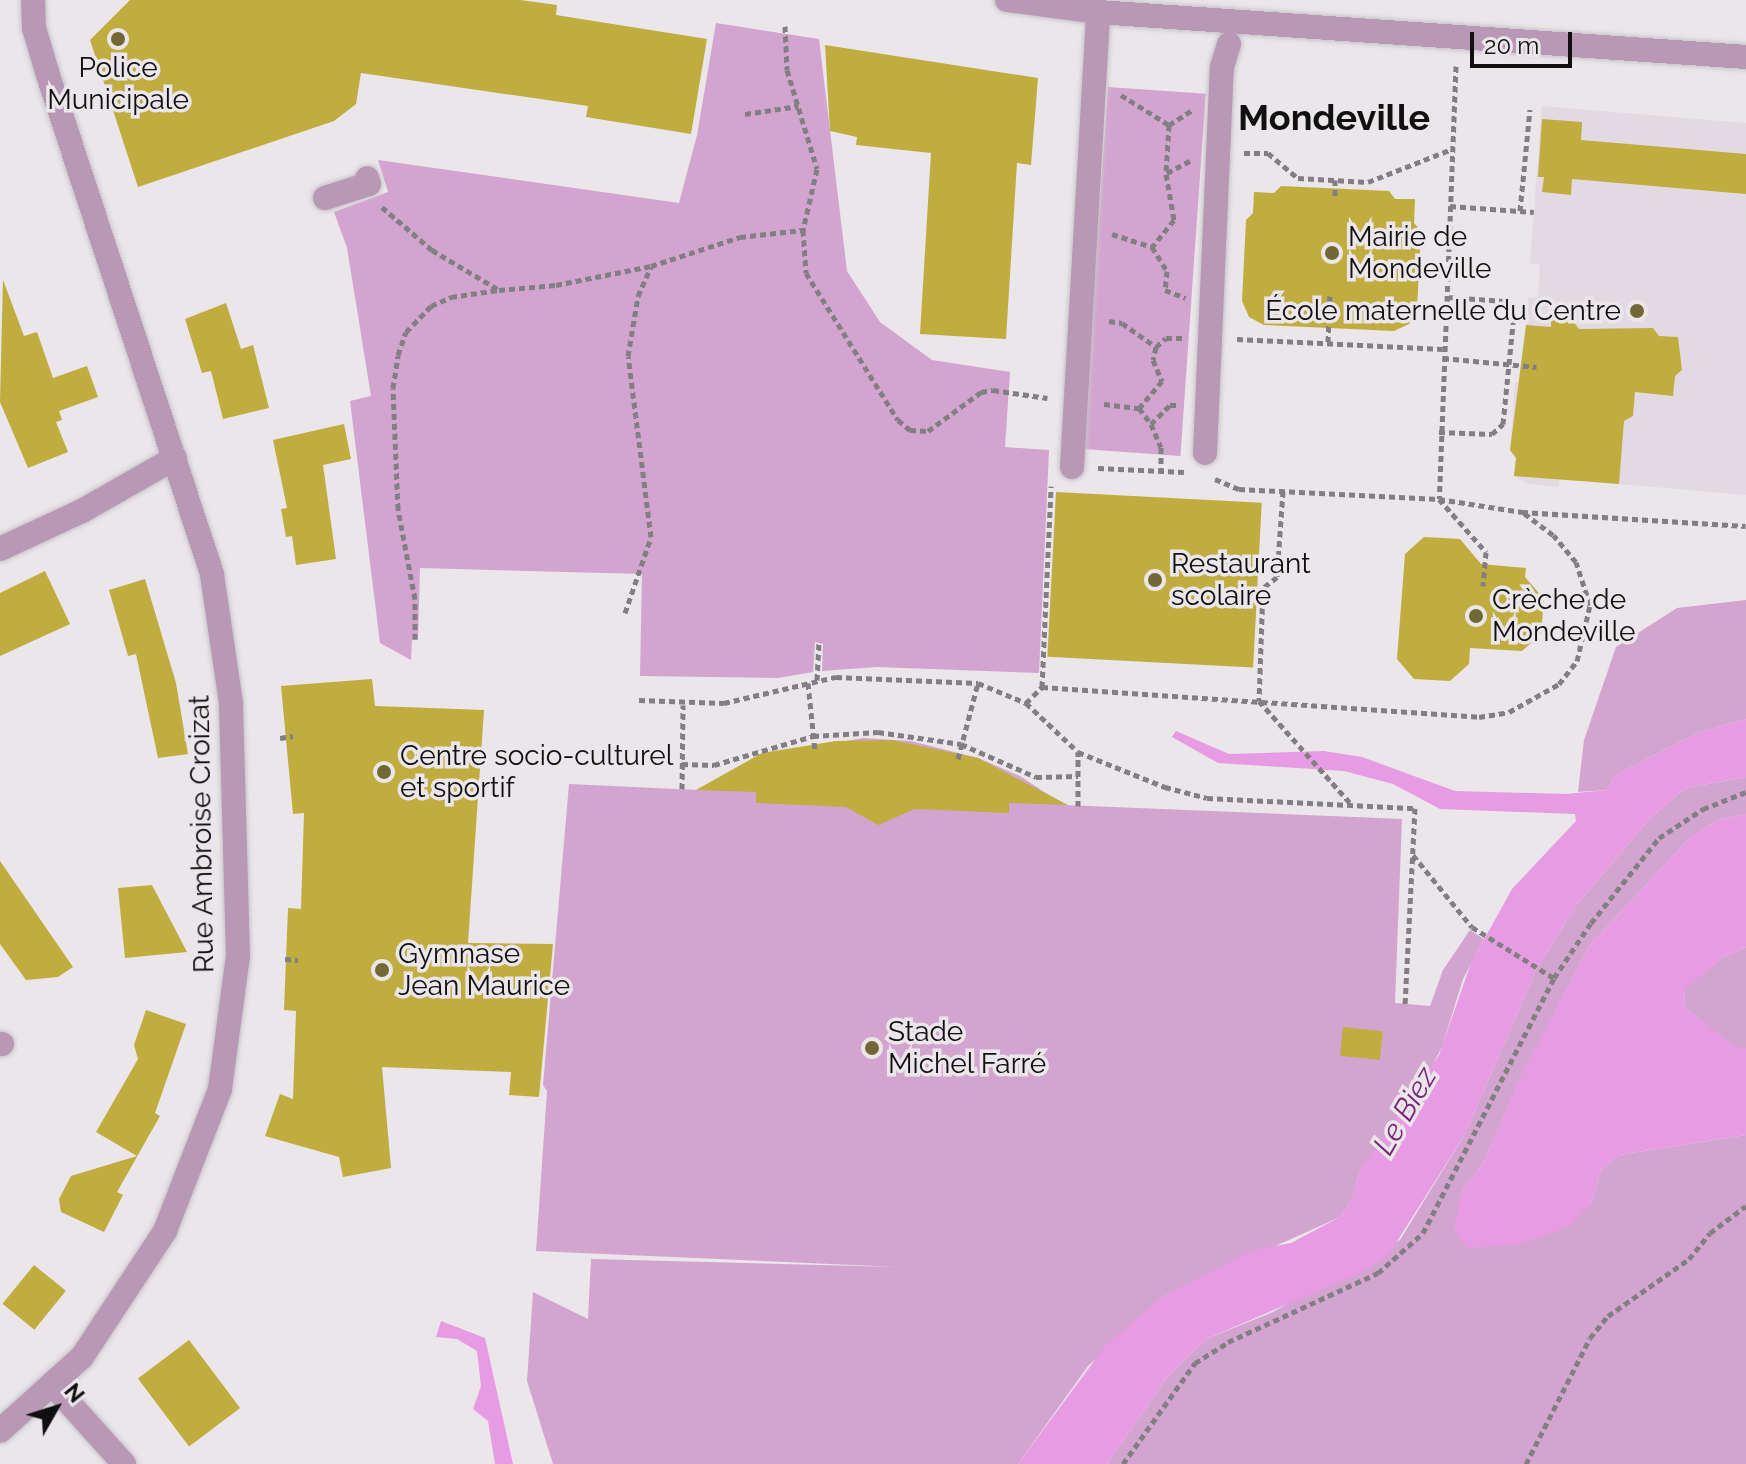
<!DOCTYPE html>
<meta charset="utf-8">
<style>
body{margin:0}
#map{position:relative;width:1746px;height:1464px;overflow:hidden;background:#eae6ea;font-family:Raleway,sans-serif}
div>[style]{position:absolute}
[style*='--x']{left:calc(var(--x)*1px);top:calc(var(--y)*1px);width:calc(var(--w)*1px);rotate:calc(var(--a)*1deg)}
.built>*{inset:0;background:#e3d9e2}
.green>*{inset:0;background:#d4a4d0;transform-origin:0 0}
.water>*{inset:0;background:#e79be2}
.building>*{inset:0;background:#c0ac3f;transform-origin:0 0}
.path>*{height:5px;margin-top:-2.5px;transform-origin:0;background:repeating-linear-gradient(90deg,#827f82 0 6px,transparent 0 10px)}
.roads{filter:drop-shadow(0 0 2px #c7c4c7) drop-shadow(0 0 2px #c7c4c7)}
.minor>*{height:24px;margin:-12px;padding:0 12px;transform-origin:12px;border-radius:12px;background:#b998b6}
.dots>*{width:22px;height:22px;translate:-50% -50%;box-sizing:border-box;border:4px solid #eae6ea;border-radius:50%}
span{translate:-50% -50%;white-space:nowrap;text-align:center;line-height:1.15;-webkit-text-stroke:7px #eae6ea;paint-order:stroke}
.poi-label{font-size:28px;color:#111011}
.left{translate:0 -50%;text-align:left}
.right{translate:-100% -50%;text-align:right}
.street-label{font-size:28px;color:#111011}
.water-label{font-size:30px;color:#7c247a;font-style:italic}
.district-label{font-size:36px;color:#111011;font-weight:700}
.north{position:absolute;left:16px;top:1368px;width:80px;height:80px;-webkit-text-stroke:6px #eae6ea;paint-order:stroke;rotate:51deg;font-size:22px;font-weight:700;line-height:32px;text-align:center;color:#111011}
.north::after{content:'';display:block;margin:auto;width:28px;height:36px;background:#111011;clip-path:polygon(50% 0,100% 100%,50% 72%,0 100%)}
.scale{position:absolute;left:1470px;top:32px;width:102px;height:36px;box-sizing:border-box;border:4px solid #111011;border-top:0;padding-left:10px;font-size:24px;line-height:28px;white-space:nowrap;color:#111011;-webkit-text-stroke:6px #eae6ea;paint-order:stroke}
</style>
<div id="map">
<div class="built">
<i style="clip-path:polygon(1542px 106px,1746px 123px,1746px 495px,1619px 484px,1561px 459px,1559px 487px,1528px 484px,1514px 476px,1516px 458px,1510px 450px,1515px 382px,1522px 382px,1528px 298px,1538px 297px,1540px 265px,1530px 263px)"></i>
</div>
<div class="green">
<i style="clip-path:polygon(716px 23px,819px 39px,847px 271px,880px 322px,932px 360px,1010px 372px,1005px 447px,1049px 450px,1039px 673px,877px 667px,822px 671px,823px 644px,815px 642px,813px 672px,778px 678px,640px 676px,642px 574px,420px 568px,418px 640px,412px 640px,411px 660px,380px 643px,350px 401px,371px 396px,347px 248px,334px 212px,388px 192px,378px 160px,679px 203px,697px 135px)"></i>
<i style="left:1108px;top:87px;width:98px;height:363px;rotate:4deg"></i>
<i style="clip-path:polygon(1746px 600px,1746px 719px,1700px 732px,1615px 775px,1607px 790px,1578px 792px,1584px 740px,1616px 647px,1677px 608px)"></i>
<i style="clip-path:polygon(863px 738px,911px 741px,978px 758px,1020px 776px,1064px 805px,1402px 819px,1395px 1003px,1430px 1006px,1443px 970px,1470px 930px,1484px 939px,1463px 979px,1442px 1047px,1422px 1085px,1360px 1170px,1353px 1197px,1340px 1217px,1164px 1296px,1088px 1366px,1018px 1464px,553px 1464px,527px 1381px,533px 1292px,588px 1319px,591px 1259px,899px 1267px,536px 1251px,547px 1091px,543px 1085px,569px 784px,698px 790px,770px 755px)"></i>
<i style="clip-path:polygon(1746px 777px,1746px 814px,1718px 820px,1688px 840px,1590px 945px,1521px 1077px,1483px 1164px,1462px 1191px,1591px 1204px,1601px 1170px,1619px 1155px,1746px 1135px,1746px 1464px,1107px 1464px,1167px 1377px,1206px 1339px,1273px 1312px,1400px 1240px,1465px 1134px,1536px 970px,1575px 907px,1649px 819px,1685px 788px)"></i>
<i style="clip-path:polygon(1746px 947px,1746px 1048px,1734px 1048px,1685px 1007px,1684px 989px,1723px 957px)"></i>
</div>
<div class="water">
<i style="clip-path:polygon(1746px 719px,1746px 777px,1685px 788px,1649px 819px,1575px 907px,1536px 970px,1465px 1134px,1389px 1254px,1360px 1273px,1206px 1339px,1167px 1377px,1107px 1464px,1018px 1464px,1106px 1345px,1164px 1296px,1254px 1250px,1291px 1243px,1340px 1217px,1353px 1197px,1360px 1170px,1439px 1055px,1471px 963px,1512px 889px,1576px 821px,1575px 814px,1440px 809px,1393px 784px,1344px 771px,1218px 763px,1172px 737px,1176px 731px,1229px 754px,1324px 751px,1362px 757px,1455px 791px,1566px 794px,1607px 790px,1615px 775px,1700px 732px)"></i>
<i style="clip-path:polygon(1746px 814px,1746px 947px,1723px 957px,1684px 990px,1685px 1007px,1734px 1047px,1746px 1048px,1746px 1135px,1619px 1155px,1601px 1170px,1591px 1204px,1568px 1227px,1516px 1245px,1467px 1248px,1454px 1229px,1462px 1191px,1483px 1164px,1521px 1076px,1590px 945px,1688px 840px,1718px 820px)"></i>
<i style="clip-path:polygon(441px 1321px,485px 1338px,513px 1464px,495px 1464px,488px 1421px,473px 1409px,481px 1386px,477px 1351px,457px 1339px,436px 1337px)"></i>
</div>
<div class="building">
<i style="clip-path:polygon(130px 0,520px 0,557px 5px,556px 15px,707px 39px,691px 134px,586px 117px,588px 106px,361px 73px,356px 104px,334px 121px,138px 187px,90px 40px)"></i>
<i style="clip-path:polygon(825px 45px,1038px 78px,1031px 165px,1017px 163px,1006px 339px,920px 334px,931px 153px,856px 145px,857px 137px,830px 131px)"></i>
<i style="clip-path:polygon(1542px 119px,1582px 122px,1581px 140px,1746px 154px,1746px 194px,1572px 179px,1571px 195px,1542px 192px,1544px 177px,1538px 177px)"></i>
<i style="clip-path:polygon(1281px 186px,1389px 191px,1395px 199px,1415px 199px,1414px 223px,1421px 231px,1417px 309px,1409px 324px,1394px 331px,1264px 325px,1249px 317px,1242px 301px,1246px 220px,1253px 213px,1254px 192px,1274px 193px)"></i>
<i style="clip-path:polygon(3px 280px,24px 336px,37px 332px,53px 378px,87px 366px,98px 397px,59px 411px,62px 420px,56px 422px,68px 452px,28px 468px,0 402px)"></i>
<i style="clip-path:polygon(226px 303px,241px 349px,253px 345px,269px 408px,223px 419px,211px 371px,202px 373px,185px 319px)"></i>
<i style="clip-path:polygon(1551px 320px,1573px 321px,1579px 329px,1653px 328px,1659px 336px,1678px 337px,1682px 370px,1675px 376px,1673px 396px,1635px 392px,1633px 416px,1624px 421px,1619px 484px,1514px 476px,1516px 458px,1510px 450px,1526px 325px,1551px 327px)"></i>
<i style="clip-path:polygon(344px 424px,351px 459px,323px 465px,336px 559px,296px 565px,292px 536px,286px 537px,281px 509px,287px 508px,273px 440px)"></i>
<i style="left:1056px;top:492px;width:206px;height:165px;rotate:3deg"></i>
<i style="clip-path:polygon(1424px 537px,1460px 539px,1481px 564px,1526px 568px,1525px 577px,1544px 599px,1541px 634px,1522px 651px,1470px 648px,1469px 664px,1450px 681px,1414px 679px,1397px 659px,1405px 554px)"></i>
<i style="clip-path:polygon(45px 571px,70px 624px,0 656px,0 593px)"></i>
<i style="clip-path:polygon(145px 579px,176px 683px,188px 754px,158px 758px,136px 654px,128px 656px,109px 590px)"></i>
<i style="clip-path:polygon(372px 679px,375px 706px,484px 710px,468px 943px,553px 944px,539px 1097px,509px 1095px,511px 1072px,382px 1067px,391px 1168px,343px 1177px,339px 1157px,265px 1136px,280px 1094px,293px 1099px,296px 1011px,284px 1010px,288px 908px,301px 909px,304px 813px,293px 814px,281px 686px)"></i>
<i style="clip-path:polygon(892px 740px,978px 758px,1068px 805px,1009px 803px,1009px 813px,915px 809px,878px 825px,846px 807px,756px 803px,756px 792px,696px 790px,762px 753px,836px 741px)"></i>
<i style="clip-path:polygon(0 861px,73px 967px,58px 977px,26px 980px,0 944px)"></i>
<i style="clip-path:polygon(152px 885px,187px 952px,125px 958px,118px 888px)"></i>
<i style="clip-path:polygon(146px 1010px,186px 1024px,155px 1113px,160px 1116px,117px 1192px,123px 1195px,104px 1232px,61px 1212px,59px 1199px,71px 1176px,137px 1156px,96px 1132px,138px 1059px,134px 1045px)"></i>
<i style="left:1343px;top:1027px;width:40px;height:29px;rotate:6deg"></i>
<i style="left:34px;top:1265px;width:41px;height:50px;rotate:39deg"></i>
<i style="left:189px;top:1340px;width:85px;height:64px;rotate:53deg"></i>
</div>
<div class="path">
<i style="--x:785;--y:26;--w:44;--a:87.4"></i>
<i style="--x:787;--y:70;--w:103;--a:73.1"></i>
<i style="--x:817;--y:169;--w:63;--a:102.9"></i>
<i style="--x:803;--y:230;--w:43;--a:86"></i>
<i style="--x:806;--y:273;--w:173;--a:58"></i>
<i style="--x:898;--y:420;--w:16;--a:40"></i>
<i style="--x:910;--y:430;--w:18;--a:3"></i>
<i style="--x:928;--y:431;--w:66;--a:-36.3"></i>
<i style="--x:981;--y:392;--w:12;--a:-9"></i>
<i style="--x:993;--y:390;--w:55;--a:8.4"></i>
<i style="--x:1456;--y:66;--w:433;--a:92.2"></i>
<i style="--x:1439;--y:499;--w:71;--a:48.4"></i>
<i style="--x:1486;--y:552;--w:34;--a:95"></i>
<i style="--x:1121;--y:95;--w:57;--a:32"></i>
<i style="--x:1169;--y:125;--w:27;--a:-33"></i>
<i style="--x:745;--y:114;--w:54;--a:-8.6"></i>
<i style="--x:1169;--y:125;--w:49;--a:93.5"></i>
<i style="--x:1166;--y:174;--w:47;--a:80.1"></i>
<i style="--x:1174;--y:220;--w:35;--a:129"></i>
<i style="--x:1152;--y:247;--w:28;--a:58"></i>
<i style="--x:1167;--y:271;--w:19;--a:96"></i>
<i style="--x:1165;--y:290;--w:22;--a:21"></i>
<i style="--x:1244;--y:153;--w:24;--a:0"></i>
<i style="--x:1268;--y:153;--w:39;--a:40"></i>
<i style="--x:1298;--y:178;--w:70;--a:3.3"></i>
<i style="--x:1368;--y:182;--w:90;--a:-21.4"></i>
<i style="--x:1167;--y:173;--w:26;--a:-28"></i>
<i style="--x:1335;--y:196;--w:16;--a:-90"></i>
<i style="--x:1450;--y:206;--w:84;--a:4.1"></i>
<i style="--x:382;--y:207;--w:66;--a:40.7"></i>
<i style="--x:432;--y:250;--w:78;--a:30.8"></i>
<i style="--x:499;--y:290;--w:57;--a:-5"></i>
<i style="--x:556;--y:285;--w:97;--a:-11.3"></i>
<i style="--x:651;--y:266;--w:94;--a:-18"></i>
<i style="--x:740;--y:237;--w:63;--a:-6.3"></i>
<i style="--x:1520;--y:211;--w:102;--a:-84.4"></i>
<i style="--x:1112;--y:234;--w:42;--a:18"></i>
<i style="--x:1109;--y:321;--w:13;--a:9"></i>
<i style="--x:1122;--y:323;--w:42;--a:35.2"></i>
<i style="--x:1156;--y:347;--w:13;--a:103"></i>
<i style="--x:1153;--y:360;--w:23;--a:67"></i>
<i style="--x:1162;--y:381;--w:35;--a:130"></i>
<i style="--x:1237;--y:339;--w:206;--a:2.8"></i>
<i style="--x:1328;--y:342;--w:47;--a:-87.6"></i>
<i style="--x:1156;--y:347;--w:13;--a:-42"></i>
<i style="--x:1166;--y:338;--w:17;--a:0"></i>
<i style="--x:1443;--y:358;--w:94;--a:5.5"></i>
<i style="--x:1104;--y:404;--w:35;--a:7"></i>
<i style="--x:1139;--y:408;--w:20;--a:53"></i>
<i style="--x:1151;--y:424;--w:25;--a:67"></i>
<i style="--x:1161;--y:447;--w:24;--a:90"></i>
<i style="--x:1151;--y:424;--w:27;--a:-45"></i>
<i style="--x:1170;--y:405;--w:9;--a:0"></i>
<i style="--x:1439;--y:432;--w:53;--a:2.2"></i>
<i style="--x:1492;--y:434;--w:15;--a:-42"></i>
<i style="--x:1503;--y:424;--w:111;--a:-84.3"></i>
<i style="--x:1514;--y:314;--w:16;--a:-125"></i>
<i style="--x:1505;--y:301;--w:59;--a:-176.1"></i>
<i style="--x:1098;--y:468;--w:86;--a:2.7"></i>
<i style="--x:1215;--y:479;--w:26;--a:23"></i>
<i style="--x:1239;--y:489;--w:200;--a:2.9"></i>
<i style="--x:1439;--y:499;--w:84;--a:8.9"></i>
<i style="--x:1522;--y:512;--w:224;--a:3.6"></i>
<i style="--x:1283;--y:491;--w:86;--a:94"></i>
<i style="--x:1277;--y:577;--w:18;--a:142"></i>
<i style="--x:1263;--y:588;--w:113;--a:92"></i>
<i style="--x:1259;--y:701;--w:140;--a:48.2"></i>
<i style="--x:625;--y:613;--w:80;--a:-71.1"></i>
<i style="--x:651;--y:537;--w:182;--a:-97.2"></i>
<i style="--x:628;--y:356;--w:61;--a:-80.5"></i>
<i style="--x:638;--y:296;--w:32;--a:-66"></i>
<i style="--x:415;--y:639;--w:40;--a:-90"></i>
<i style="--x:415;--y:599;--w:92;--a:-100.7"></i>
<i style="--x:398;--y:509;--w:121;--a:-92.4"></i>
<i style="--x:393;--y:388;--w:33;--a:-81"></i>
<i style="--x:398;--y:355;--w:24;--a:-71"></i>
<i style="--x:406;--y:332;--w:36;--a:-46"></i>
<i style="--x:431;--y:306;--w:22;--a:-24"></i>
<i style="--x:451;--y:297;--w:48;--a:-8.5"></i>
<i style="--x:817;--y:680;--w:37;--a:-87"></i>
<i style="--x:808;--y:683;--w:68;--a:84.1"></i>
<i style="--x:1042;--y:687;--w:438;--a:3.9"></i>
<i style="--x:1479;--y:717;--w:30;--a:-9"></i>
<i style="--x:1509;--y:712;--w:57;--a:-29.2"></i>
<i style="--x:1559;--y:684;--w:29;--a:-52"></i>
<i style="--x:1577;--y:661;--w:57;--a:-76.9"></i>
<i style="--x:1590;--y:605;--w:45;--a:-108"></i>
<i style="--x:1576;--y:562;--w:35;--a:-130"></i>
<i style="--x:1553;--y:535;--w:39;--a:-143"></i>
<i style="--x:639;--y:700;--w:85;--a:2"></i>
<i style="--x:724;--y:703;--w:115;--a:-13.1"></i>
<i style="--x:836;--y:677;--w:142;--a:2.4"></i>
<i style="--x:978;--y:683;--w:52;--a:22.6"></i>
<i style="--x:1026;--y:703;--w:71;--a:43.3"></i>
<i style="--x:1078;--y:752;--w:94;--a:21.9"></i>
<i style="--x:1165;--y:787;--w:43;--a:14.7"></i>
<i style="--x:1207;--y:798;--w:208;--a:2.8"></i>
<i style="--x:1415;--y:808;--w:196;--a:92.9"></i>
<i style="--x:1026;--y:703;--w:23;--a:-45"></i>
<i style="--x:1042;--y:687;--w:201;--a:-87.4"></i>
<i style="--x:280;--y:738;--w:13;--a:-9"></i>
<i style="--x:958;--y:759;--w:79;--a:-75.3"></i>
<i style="--x:682;--y:764;--w:32;--a:2"></i>
<i style="--x:714;--y:765;--w:103;--a:-16.3"></i>
<i style="--x:813;--y:736;--w:65;--a:-3.5"></i>
<i style="--x:878;--y:732;--w:84;--a:8.2"></i>
<i style="--x:961;--y:744;--w:82;--a:23.7"></i>
<i style="--x:1036;--y:777;--w:42;--a:-1.4"></i>
<i style="--x:682;--y:789;--w:84;--a:-89.3"></i>
<i style="--x:1078;--y:806;--w:54;--a:-90"></i>
<i style="--x:1413;--y:855;--w:93;--a:50.7"></i>
<i style="--x:1472;--y:927;--w:97;--a:31.9"></i>
<i style="--x:285;--y:959;--w:13;--a:4"></i>
<i style="--x:1123;--y:1464;--w:124;--a:-54.5"></i>
<i style="--x:1195;--y:1363;--w:39;--a:-32"></i>
<i style="--x:1228;--y:1342;--w:165;--a:-24.7"></i>
<i style="--x:1378;--y:1273;--w:60;--a:-41.6"></i>
<i style="--x:1423;--y:1233;--w:287;--a:-62.8"></i>
<i style="--x:1554;--y:978;--w:66;--a:-56.1"></i>
<i style="--x:1591;--y:923;--w:109;--a:-51.3"></i>
<i style="--x:1659;--y:838;--w:53;--a:-33.4"></i>
<i style="--x:1703;--y:809;--w:46;--a:-21.6"></i>
<i style="--x:1526;--y:1464;--w:141;--a:-63.1"></i>
<i style="--x:1590;--y:1338;--w:28;--a:-51"></i>
<i style="--x:1608;--y:1316;--w:99;--a:-35.1"></i>
<i style="--x:1689;--y:1259;--w:33;--a:-51"></i>
<i style="--x:1710;--y:1233;--w:45;--a:-36.9"></i>
</div>
<div class="roads">
<div class="minor">
<i style="--x:1007;--y:0;--w:92;--a:7.5"></i>
<i style="--x:1098;--y:12;--w:650;--a:3.97"></i>
<i style="--x:325;--y:198;--w:46;--a:-17.7"></i>
<i style="--x:369;--y:184;--w:6;--a:-108"></i>
<i style="--x:1205;--y:453;--w:386;--a:-87.5"></i>
<i style="--x:1222;--y:67;--w:24;--a:-73"></i>
<i style="--x:1072;--y:467;--w:456;--a:-86.7"></i>
<i style="--x:0;--y:549;--w:90;--a:-24.9"></i>
<i style="--x:82;--y:511;--w:107;--a:-29.7"></i>
<i style="--x:0;--y:1044;--w:2;--a:0"></i>
<i style="--x:54;--y:1386;--w:105;--a:48.1"></i>
<i style="--x:0;--y:1431;--w:110;--a:-42.1"></i>
<i style="--x:82;--y:1357;--w:151;--a:-56.6"></i>
<i style="--x:165;--y:1231;--w:152;--a:-68.8"></i>
<i style="--x:220;--y:1089;--w:134;--a:-82.3"></i>
<i style="--x:238;--y:956;--w:253;--a:-91.6"></i>
<i style="--x:231;--y:703;--w:130;--a:-98.4"></i>
<i style="--x:212;--y:574;--w:525;--a:-108.19"></i>
<i style="--x:48;--y:75;--w:49;--a:-106.6"></i>
<i style="--x:34;--y:28;--w:28;--a:-92"></i>
</div>
</div>
<div class="dots">
<i style="left:118px;top:39px;background:#726835"></i>
<i style="left:1332px;top:253px;background:#726835"></i>
<i style="left:1637px;top:311px;background:#726835"></i>
<i style="left:1155px;top:580px;background:#726835"></i>
<i style="left:1476px;top:616px;background:#726835"></i>
<i style="left:384px;top:772px;background:#726835"></i>
<i style="left:382px;top:970px;background:#726835"></i>
<i style="left:872px;top:1048px;background:#726835"></i>
</div>
<div class="poi-label">
<span style="left:118px;top:84px">Police<br>Municipale</span>
<span class="left" style="left:1348px;top:253px">Mairie de<br>Mondeville</span>
<span class="right" style="left:1621px;top:311px">École maternelle du Centre</span>
<span class="left" style="left:1171px;top:580px">Restaurant<br>scolaire</span>
<span class="left" style="left:1492px;top:616px">Crèche de<br>Mondeville</span>
<span class="left" style="left:400px;top:772px">Centre socio-culturel<br>et sportif</span>
<span class="left" style="left:398px;top:970px">Gymnase<br>Jean Maurice</span>
<span class="left" style="left:888px;top:1048px">Stade<br>Michel Farré</span>
</div>
<div class="street-label">
<span style="left:202px;top:834px;rotate:-91deg">Rue Ambroise Croizat</span>
</div>
<div class="water-label">
<span style="left:1405px;top:1111px;rotate:-60deg">Le Biez</span>
</div>
<div class="district-label">
<span style="left:1334px;top:118px">Mondeville</span>
</div>
<div class="north">N</div>
<div class="scale">20 m</div>
</div>
